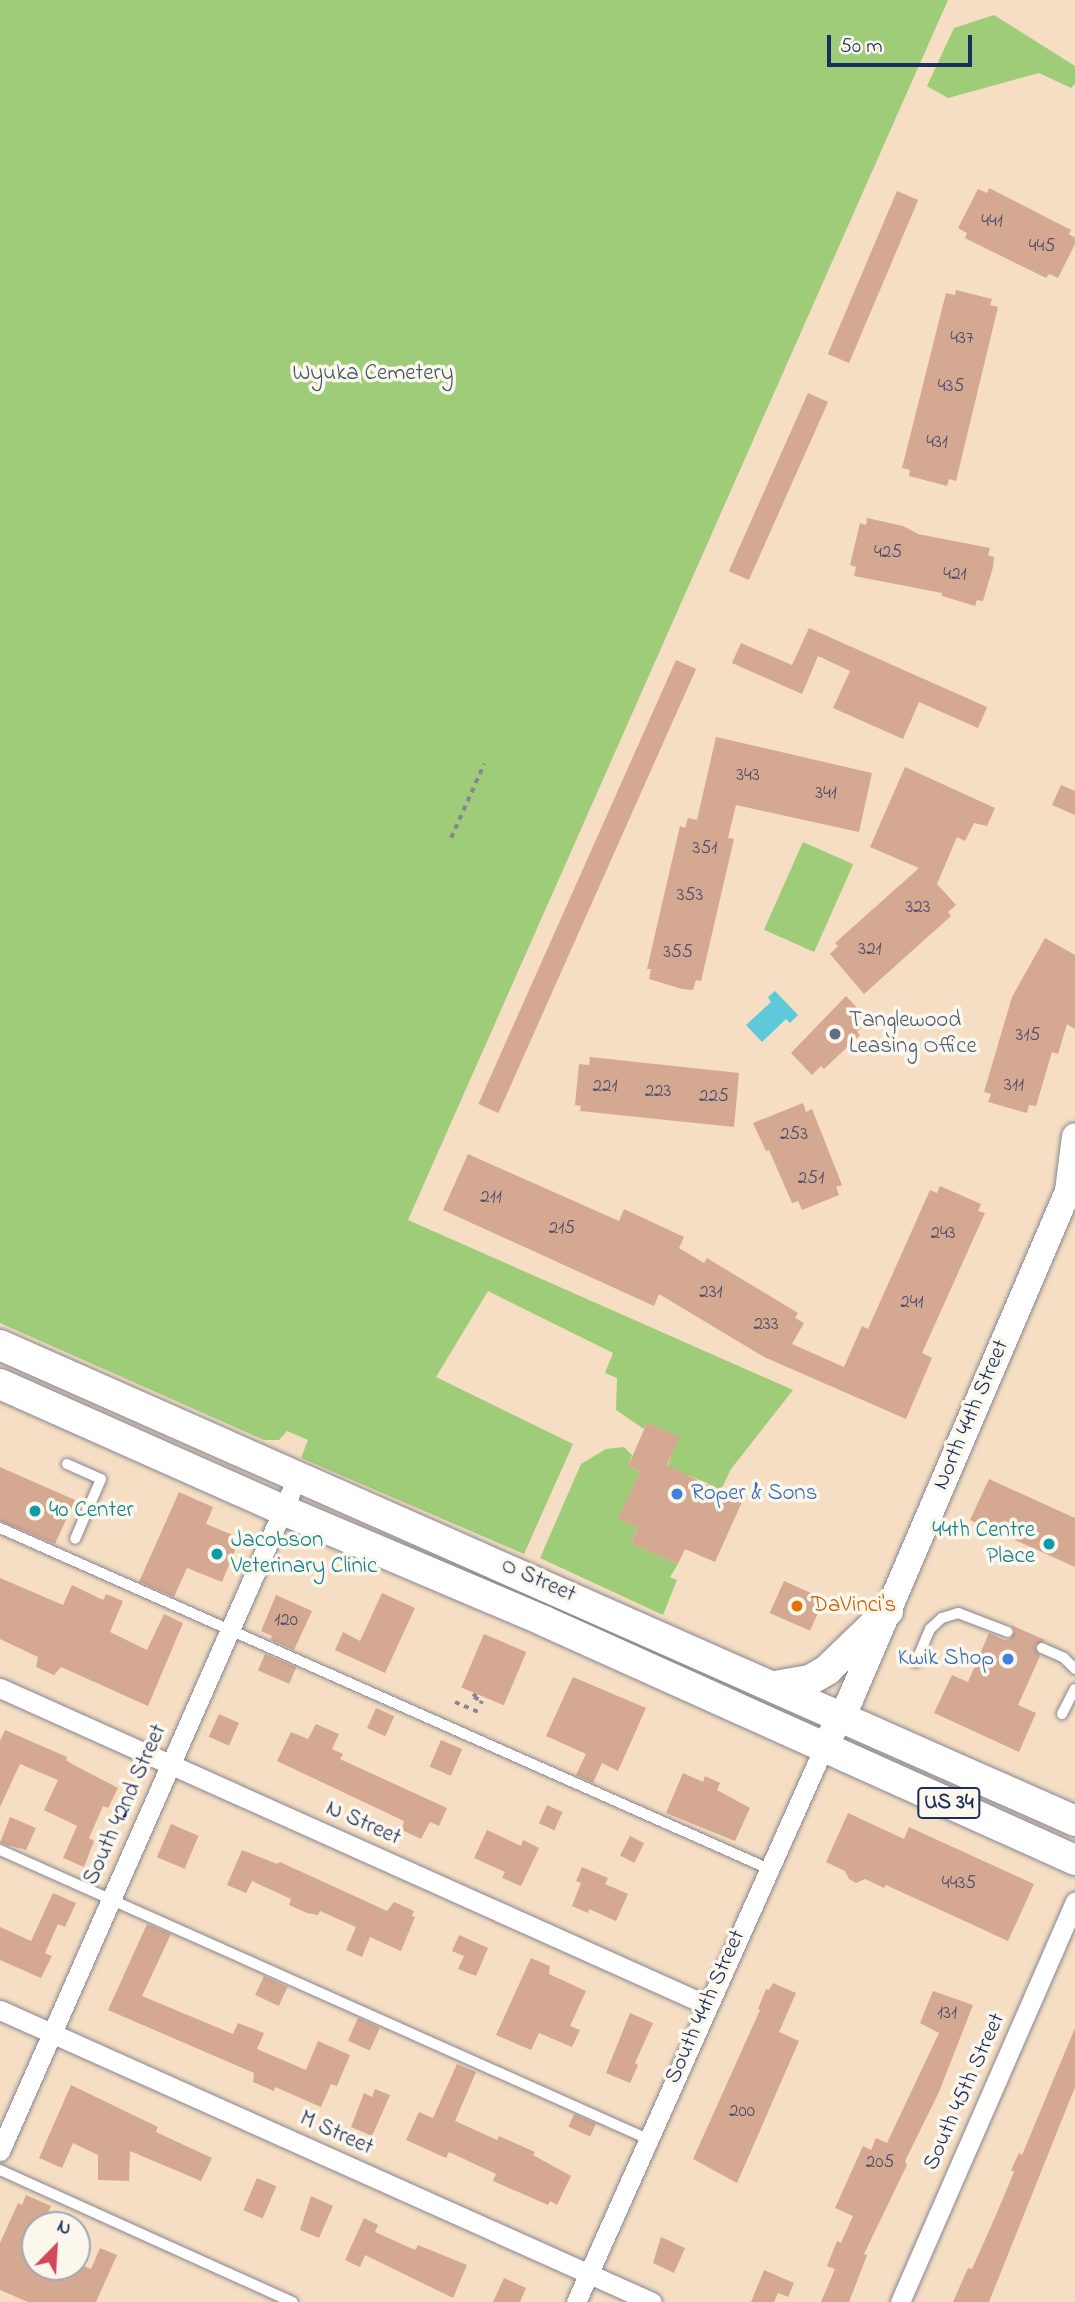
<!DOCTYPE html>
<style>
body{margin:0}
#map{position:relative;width:1075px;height:2302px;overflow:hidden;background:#f5dec3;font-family:"Indie Flower",sans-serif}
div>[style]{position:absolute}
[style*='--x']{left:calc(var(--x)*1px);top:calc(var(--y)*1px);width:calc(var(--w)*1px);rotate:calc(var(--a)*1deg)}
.green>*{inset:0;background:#9ecc79;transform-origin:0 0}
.water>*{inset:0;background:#5ec9d8}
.building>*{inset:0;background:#d5a892;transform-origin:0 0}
.path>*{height:3.5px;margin-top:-1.75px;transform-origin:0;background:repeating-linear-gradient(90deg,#888690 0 5px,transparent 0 10px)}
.roads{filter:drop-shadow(0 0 2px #888690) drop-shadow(0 0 2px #888690)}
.service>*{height:10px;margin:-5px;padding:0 5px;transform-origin:5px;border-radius:5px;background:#fff}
.minor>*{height:19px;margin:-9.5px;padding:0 9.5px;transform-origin:9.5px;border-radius:9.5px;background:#fff}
.secondary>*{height:26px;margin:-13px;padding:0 13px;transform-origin:13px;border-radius:13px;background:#fff}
.primary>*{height:30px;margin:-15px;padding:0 15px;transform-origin:15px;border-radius:15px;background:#fff}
.dots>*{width:19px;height:19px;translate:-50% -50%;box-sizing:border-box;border:4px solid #fbf7ec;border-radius:50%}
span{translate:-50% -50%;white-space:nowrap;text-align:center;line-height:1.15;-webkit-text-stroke:7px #fbf7ec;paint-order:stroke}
.number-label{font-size:19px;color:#4a4d6b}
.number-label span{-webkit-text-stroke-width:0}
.shield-label span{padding:2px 5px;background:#fbf7ec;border:2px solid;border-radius:5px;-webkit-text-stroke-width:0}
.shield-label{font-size:21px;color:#1b2f5e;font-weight:700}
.park-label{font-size:23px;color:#3c5665}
.service-label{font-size:23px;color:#4e5e75}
.left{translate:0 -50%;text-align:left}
.street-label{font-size:23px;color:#1b2f5e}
.shop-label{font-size:23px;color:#366cbe}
.right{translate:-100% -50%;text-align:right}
.culture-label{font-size:23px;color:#0d838f}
.food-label{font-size:23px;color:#c56008}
.north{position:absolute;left:21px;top:2211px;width:70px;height:70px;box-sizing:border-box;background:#fbf7ec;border:2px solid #a1a7b3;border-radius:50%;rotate:24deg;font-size:19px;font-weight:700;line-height:28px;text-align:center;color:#1b2f5e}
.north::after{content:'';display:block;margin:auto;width:24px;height:32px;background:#d1495b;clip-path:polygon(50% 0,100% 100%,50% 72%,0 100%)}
.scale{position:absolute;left:827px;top:35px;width:145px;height:32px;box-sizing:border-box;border:4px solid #1b2f5e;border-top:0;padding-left:9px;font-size:21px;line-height:24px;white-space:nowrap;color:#1b2f5e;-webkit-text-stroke:5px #fbf7ec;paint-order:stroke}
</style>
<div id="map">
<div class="green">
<i style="clip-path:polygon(0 0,948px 0,408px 1220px,793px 1390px,731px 1469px,720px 1492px,707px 1483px,667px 1467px,679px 1437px,647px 1423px,644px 1429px,616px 1410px,617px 1378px,605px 1373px,613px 1353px,488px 1291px,436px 1377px,573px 1444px,524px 1554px,301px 1458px,308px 1440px,287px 1431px,279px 1440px,264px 1440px,0 1323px)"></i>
<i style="clip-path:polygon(994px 15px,1075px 66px,1075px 84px,1071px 88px,1039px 73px,948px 98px,927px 86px,954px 28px)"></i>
<i style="left:803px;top:842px;width:55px;height:96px;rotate:24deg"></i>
<i style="clip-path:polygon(624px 1447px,632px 1455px,628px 1466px,640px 1471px,619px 1519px,638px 1527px,631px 1543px,678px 1564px,670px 1577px,677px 1580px,663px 1615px,540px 1558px,581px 1464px,606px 1449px)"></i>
</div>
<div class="water">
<i style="clip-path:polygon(775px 991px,798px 1015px,790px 1023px,786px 1019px,762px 1042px,746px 1025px,771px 1002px,768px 997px)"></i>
</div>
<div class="building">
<i style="clip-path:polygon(989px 188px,1071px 230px,1069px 234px,1075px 238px,1075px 244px,1058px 278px,1049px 274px,1046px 278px,989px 250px,965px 238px,967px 233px,958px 228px,978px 189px,987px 193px)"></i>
<i style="left:897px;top:191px;width:23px;height:177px;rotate:23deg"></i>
<i style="clip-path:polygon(956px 290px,992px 299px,990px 305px,998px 307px,956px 481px,949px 479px,947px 486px,909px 476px,910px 470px,902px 468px,946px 293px,955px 295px)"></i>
<i style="left:808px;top:393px;width:22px;height:195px;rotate:24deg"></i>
<i style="clip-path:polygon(867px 518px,903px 526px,918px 534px,990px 548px,988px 555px,994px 557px,993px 567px,983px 601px,977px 600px,975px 606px,942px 596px,942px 593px,854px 576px,856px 567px,850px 565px,860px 523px,866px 525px)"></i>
<i style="clip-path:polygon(809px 628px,987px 707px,978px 728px,919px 702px,903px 739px,833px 708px,850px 671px,818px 656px,802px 694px,732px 663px,741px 643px,792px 665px)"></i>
<i style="left:676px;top:660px;width:22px;height:486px;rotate:24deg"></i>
<i style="clip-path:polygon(716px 737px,872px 773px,859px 832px,736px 805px,728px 838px,734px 839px,701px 981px,696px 980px,693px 990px,682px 989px,649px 979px,651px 969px,647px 969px,680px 826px,685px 828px,688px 818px,697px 820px)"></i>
<i style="clip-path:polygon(905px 767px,995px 808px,987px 826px,974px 823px,965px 841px,957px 837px,937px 884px,956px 905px,948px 912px,951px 916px,864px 994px,830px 954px,838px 946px,835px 943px,919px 868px,870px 847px)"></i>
<i style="clip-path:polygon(1061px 785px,1075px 791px,1075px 815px,1052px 805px)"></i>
<i style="clip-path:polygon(1045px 938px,1075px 955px,1075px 1029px,1067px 1024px,1058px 1054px,1052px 1052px,1036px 1106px,1029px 1105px,1027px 1113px,988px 1102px,991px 1094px,984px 1092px,1012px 997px)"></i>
<i style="clip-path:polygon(846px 996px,863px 1014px,859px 1018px,865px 1024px,857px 1032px,860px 1035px,824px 1069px,821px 1066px,812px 1075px,791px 1053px)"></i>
<i style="clip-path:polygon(590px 1057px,739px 1073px,734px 1127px,580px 1111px,581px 1106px,575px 1105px,579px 1064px,589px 1065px)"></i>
<i style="clip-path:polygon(803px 1103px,806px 1112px,812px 1109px,842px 1185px,836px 1187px,839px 1195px,802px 1210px,798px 1201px,792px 1203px,769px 1150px,766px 1151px,753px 1123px)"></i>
<i style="clip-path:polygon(468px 1154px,619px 1221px,624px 1209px,684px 1237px,679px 1248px,704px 1263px,707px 1258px,798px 1313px,795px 1318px,804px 1323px,792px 1344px,844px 1367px,862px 1326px,868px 1329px,930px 1190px,937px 1193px,940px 1186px,981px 1204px,978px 1211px,985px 1213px,922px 1353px,932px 1358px,906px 1419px,764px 1357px,659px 1294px,654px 1306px,443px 1210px)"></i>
<i style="clip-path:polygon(647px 1423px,680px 1437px,667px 1465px,742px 1502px,715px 1562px,685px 1549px,678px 1564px,631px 1543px,638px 1527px,618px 1519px,640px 1471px,628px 1466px)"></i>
<i style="clip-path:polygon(0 1467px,75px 1500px,55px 1544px,0 1521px)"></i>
<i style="clip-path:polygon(989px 1479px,1075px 1518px,1075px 1567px,970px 1520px)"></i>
<i style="clip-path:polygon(179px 1492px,213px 1507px,206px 1524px,240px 1538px,222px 1582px,187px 1568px,174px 1597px,139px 1582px)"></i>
<i style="clip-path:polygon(0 1578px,63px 1605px,72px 1585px,103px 1600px,106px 1594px,123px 1601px,110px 1632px,147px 1650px,164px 1614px,183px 1623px,148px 1706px,61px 1667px,54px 1675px,36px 1667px,38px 1657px,0 1639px)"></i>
<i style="left:784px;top:1581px;width:44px;height:35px;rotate:24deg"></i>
<i style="clip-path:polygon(382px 1593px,415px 1608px,385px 1673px,335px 1650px,343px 1632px,360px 1641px)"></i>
<i style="clip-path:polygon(276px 1595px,312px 1611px,294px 1650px,271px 1640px,272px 1636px,261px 1631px)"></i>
<i style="clip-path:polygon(1011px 1625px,1045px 1640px,1035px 1646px,1040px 1656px,1018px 1705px,1036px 1713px,1019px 1752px,934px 1713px,952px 1675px,968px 1682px,989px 1633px,1004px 1640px,1010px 1639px,1015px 1631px)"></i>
<i style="left:484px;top:1634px;width:46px;height:58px;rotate:23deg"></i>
<i style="left:265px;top:1654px;width:34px;height:18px;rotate:23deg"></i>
<i style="clip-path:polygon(573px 1677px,646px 1708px,618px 1771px,602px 1763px,593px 1783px,576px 1775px,586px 1754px,546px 1736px)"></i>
<i style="left:376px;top:1708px;width:20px;height:22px;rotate:24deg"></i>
<i style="left:219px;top:1714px;width:22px;height:25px;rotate:24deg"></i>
<i style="clip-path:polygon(316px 1724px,339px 1734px,332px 1749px,343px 1754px,340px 1759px,447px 1808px,439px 1826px,430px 1822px,421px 1839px,402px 1830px,404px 1821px,277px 1761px,291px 1732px,308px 1739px)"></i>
<i style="clip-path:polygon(5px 1730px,67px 1757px,66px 1760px,72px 1764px,118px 1788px,108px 1808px,103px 1806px,89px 1838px,94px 1841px,84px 1867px,63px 1858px,77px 1826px,44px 1810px,58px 1780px,20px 1764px,0 1807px,0 1741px)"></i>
<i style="left:441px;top:1740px;width:23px;height:29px;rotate:23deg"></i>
<i style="clip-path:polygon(683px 1773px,703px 1782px,705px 1776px,720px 1783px,717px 1790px,750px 1808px,735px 1841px,666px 1813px)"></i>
<i style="left:547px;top:1805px;width:17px;height:20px;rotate:24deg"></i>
<i style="clip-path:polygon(848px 1813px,904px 1839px,909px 1827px,1034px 1884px,1008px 1941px,886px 1885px,884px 1888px,865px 1879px,856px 1883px,849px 1879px,845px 1871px,826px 1862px)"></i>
<i style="clip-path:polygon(10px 1817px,36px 1828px,26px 1850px,0 1843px)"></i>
<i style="left:171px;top:1824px;width:30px;height:36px;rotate:23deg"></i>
<i style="clip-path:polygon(487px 1830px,521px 1846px,523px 1840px,539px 1848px,521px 1886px,502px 1878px,505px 1872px,474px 1858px)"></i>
<i style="left:630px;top:1836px;width:16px;height:22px;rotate:27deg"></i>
<i style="clip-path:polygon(242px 1850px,277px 1864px,280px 1862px,387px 1911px,394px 1902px,414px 1911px,412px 1916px,415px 1917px,401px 1951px,370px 1937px,362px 1957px,346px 1950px,356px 1927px,320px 1911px,318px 1915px,307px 1913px,289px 1905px,291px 1899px,252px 1881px,246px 1893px,227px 1885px)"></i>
<i style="clip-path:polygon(582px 1867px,608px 1878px,605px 1884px,628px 1894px,616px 1921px,589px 1909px,588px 1913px,572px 1906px,581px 1883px,576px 1881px)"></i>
<i style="clip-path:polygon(53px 1893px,76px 1903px,65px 1927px,58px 1924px,45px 1953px,52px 1956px,41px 1978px,0 1960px,0 1927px,31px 1941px)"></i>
<i style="clip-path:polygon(147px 1924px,171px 1934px,142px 1996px,233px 2034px,238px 2023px,264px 2033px,257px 2049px,306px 2070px,318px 2041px,350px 2055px,337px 2086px,331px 2084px,321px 2107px,275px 2087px,274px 2091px,253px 2082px,254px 2073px,108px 2010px)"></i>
<i style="clip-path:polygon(459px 1935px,488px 1948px,476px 1976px,458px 1969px,464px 1956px,452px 1951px)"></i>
<i style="clip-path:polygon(531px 1958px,550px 1966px,549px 1974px,586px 1991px,570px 2026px,580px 2030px,572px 2047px,539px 2033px,531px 2050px,496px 2035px)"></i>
<i style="left:264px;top:1976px;width:26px;height:21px;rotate:25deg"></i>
<i style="clip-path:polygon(773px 1983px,796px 1993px,779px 2032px,799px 2041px,737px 2183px,693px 2159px,760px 2010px,758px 2009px,766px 1989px,769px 1990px)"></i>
<i style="clip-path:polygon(933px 1991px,973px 2005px,939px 2092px,905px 2161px,907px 2165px,864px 2254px,867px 2255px,849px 2302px,821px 2302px,835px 2269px,827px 2266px,837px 2241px,841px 2243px,853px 2216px,835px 2208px,863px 2146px,871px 2150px,876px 2138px,887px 2143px,939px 2033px,920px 2023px)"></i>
<i style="clip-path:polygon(630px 2013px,653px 2023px,635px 2063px,638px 2065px,630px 2083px,606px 2073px)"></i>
<i style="left:358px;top:2018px;width:24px;height:25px;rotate:24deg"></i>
<i style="clip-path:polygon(1075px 2028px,1075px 2087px,989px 2302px,953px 2302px,968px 2268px,972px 2269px,996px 2215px,1014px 2172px,1011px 2170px,1019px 2153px,1022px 2155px)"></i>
<i style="clip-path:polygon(457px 2064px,476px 2072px,455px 2121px,497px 2140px,499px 2136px,535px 2152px,533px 2155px,571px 2176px,557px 2205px,550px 2201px,548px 2205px,493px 2181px,496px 2174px,449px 2152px,446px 2158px,406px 2140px,419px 2112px,433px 2118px)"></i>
<i style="clip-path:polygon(71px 2085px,158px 2127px,156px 2132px,212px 2158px,201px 2181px,130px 2151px,129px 2181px,98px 2180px,98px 2155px,73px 2143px,62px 2168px,39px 2158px)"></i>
<i style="clip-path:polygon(375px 2089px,390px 2095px,372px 2136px,351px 2127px,364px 2093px,372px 2097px)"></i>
<i style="left:574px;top:2114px;width:24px;height:14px;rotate:24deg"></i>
<i style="left:257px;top:2178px;width:21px;height:35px;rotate:23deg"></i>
<i style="clip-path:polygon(26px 2195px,51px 2206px,42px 2225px,35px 2225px,35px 2241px,26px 2262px,65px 2280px,71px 2267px,77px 2267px,77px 2263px,91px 2269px,100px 2248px,117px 2255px,96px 2302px,28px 2302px,0 2290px,0 2243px,18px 2203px,22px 2205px)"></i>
<i style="clip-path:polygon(311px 2196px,333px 2206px,319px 2238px,300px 2230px)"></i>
<i style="clip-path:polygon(364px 2218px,378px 2225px,375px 2232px,415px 2250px,418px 2245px,467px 2265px,453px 2298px,365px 2255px,360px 2267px,345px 2260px)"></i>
<i style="clip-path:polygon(661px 2237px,685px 2248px,674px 2273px,653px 2263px)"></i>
<i style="clip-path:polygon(764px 2270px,794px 2283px,788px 2297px,778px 2293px,774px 2302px,751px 2302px)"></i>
<i style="clip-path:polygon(504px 2278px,526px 2288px,520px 2302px,493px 2302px)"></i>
</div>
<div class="path">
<i style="--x:451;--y:838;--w:81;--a:-66"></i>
<i style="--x:476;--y:1694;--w:4;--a:124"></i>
<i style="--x:474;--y:1697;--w:9;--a:27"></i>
<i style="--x:482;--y:1701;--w:3;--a:108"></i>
<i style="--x:455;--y:1702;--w:25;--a:23"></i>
</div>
<div class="roads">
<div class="service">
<i style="--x:67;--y:1464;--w:37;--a:24"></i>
<i style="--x:101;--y:1479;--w:65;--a:113.4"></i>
<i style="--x:0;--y:1528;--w:839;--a:23.91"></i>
<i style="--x:1042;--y:1648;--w:24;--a:24"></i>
<i style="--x:1064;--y:1658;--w:16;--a:45"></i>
<i style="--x:916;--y:1662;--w:36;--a:-67"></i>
<i style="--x:930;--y:1629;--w:16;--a:-43"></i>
<i style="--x:942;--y:1618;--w:17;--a:-17"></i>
<i style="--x:958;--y:1613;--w:53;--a:20.8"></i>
<i style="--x:1062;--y:1714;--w:28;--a:-63"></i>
<i style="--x:0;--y:1850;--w:710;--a:24.04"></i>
<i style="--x:0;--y:2170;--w:321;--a:24.3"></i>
</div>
<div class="minor">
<i style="--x:0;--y:1688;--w:775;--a:24.15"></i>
<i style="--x:0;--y:2010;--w:714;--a:24.13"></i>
<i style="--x:0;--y:2151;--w:736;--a:-66.19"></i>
<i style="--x:576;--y:2302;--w:608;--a:-65.92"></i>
<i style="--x:900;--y:2302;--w:437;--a:-66.4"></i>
</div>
<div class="secondary">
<i style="--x:824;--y:1747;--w:54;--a:-61"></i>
<i style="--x:850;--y:1700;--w:554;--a:-66.81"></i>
<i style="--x:1068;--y:1191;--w:55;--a:-82.7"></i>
</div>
<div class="primary">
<i style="--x:0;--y:1345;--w:1176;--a:23.88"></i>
<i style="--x:0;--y:1384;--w:310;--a:24"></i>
<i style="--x:283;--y:1510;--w:284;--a:23"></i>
<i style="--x:544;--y:1621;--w:582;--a:24.23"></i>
<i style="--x:775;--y:1686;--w:36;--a:-10"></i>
<i style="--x:810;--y:1680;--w:20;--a:-30"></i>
<i style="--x:827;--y:1670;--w:85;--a:-44"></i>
</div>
</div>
<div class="dots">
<i style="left:835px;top:1034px;background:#5c6f8a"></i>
<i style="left:677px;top:1494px;background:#3f7fe0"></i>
<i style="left:35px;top:1511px;background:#0f9aa8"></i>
<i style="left:1049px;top:1544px;background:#0f9aa8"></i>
<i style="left:217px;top:1554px;background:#0f9aa8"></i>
<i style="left:797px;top:1606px;background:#e8710a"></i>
<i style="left:1008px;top:1659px;background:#3f7fe0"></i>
</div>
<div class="number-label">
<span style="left:992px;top:222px">441</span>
<span style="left:1042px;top:247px">445</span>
<span style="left:962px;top:339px">437</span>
<span style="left:951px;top:387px">435</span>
<span style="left:937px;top:443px">431</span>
<span style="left:888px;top:553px">425</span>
<span style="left:955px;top:575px">421</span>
<span style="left:748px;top:776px">343</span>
<span style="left:826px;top:794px">341</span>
<span style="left:705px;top:849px">351</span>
<span style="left:690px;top:896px">353</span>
<span style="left:918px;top:908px">323</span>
<span style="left:870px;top:950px">321</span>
<span style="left:678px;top:953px">355</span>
<span style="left:1028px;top:1036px">315</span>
<span style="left:1014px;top:1086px">311</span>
<span style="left:605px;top:1087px">221</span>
<span style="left:658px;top:1092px">223</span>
<span style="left:714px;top:1097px">225</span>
<span style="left:794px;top:1135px">253</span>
<span style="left:811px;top:1179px">251</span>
<span style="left:491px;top:1198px">211</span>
<span style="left:562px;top:1229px">215</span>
<span style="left:943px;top:1234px">243</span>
<span style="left:711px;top:1293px">231</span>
<span style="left:912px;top:1303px">241</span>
<span style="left:766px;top:1325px">233</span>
<span style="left:286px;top:1621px">120</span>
<span style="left:959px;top:1884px">4435</span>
<span style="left:947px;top:2014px">131</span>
<span style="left:742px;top:2112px">200</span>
<span style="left:880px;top:2163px">205</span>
</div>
<div class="shield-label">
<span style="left:949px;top:1803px">US 34</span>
</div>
<div class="park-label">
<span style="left:373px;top:374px">Wyuka Cemetery</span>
</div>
<div class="service-label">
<span class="left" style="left:849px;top:1034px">Tanglewood<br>Leasing Office</span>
</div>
<div class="street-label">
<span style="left:972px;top:1415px;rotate:-67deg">North 44th Street</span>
<span style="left:538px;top:1581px;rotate:24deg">O Street</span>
<span style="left:126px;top:1805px;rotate:-66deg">South 42nd Street</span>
<span style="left:363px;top:1824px;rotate:24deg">N Street</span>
<span style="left:706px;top:2007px;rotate:-66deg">South 44th Street</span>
<span style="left:965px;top:2092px;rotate:-66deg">South 45th Street</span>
<span style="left:336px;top:2134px;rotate:24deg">M Street</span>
</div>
<div class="shop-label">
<span class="left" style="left:691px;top:1494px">Roper &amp; Sons</span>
<span class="right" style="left:994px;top:1659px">Kwik Shop</span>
</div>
<div class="culture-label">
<span class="left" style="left:49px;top:1511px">40 Center</span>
<span class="right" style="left:1035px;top:1544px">44th Centre<br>Place</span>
<span class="left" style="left:231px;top:1554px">Jacobson<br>Veterinary Clinic</span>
</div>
<div class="food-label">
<span class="left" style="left:811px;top:1606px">DaVinci's</span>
</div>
<div class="north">N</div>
<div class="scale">50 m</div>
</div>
